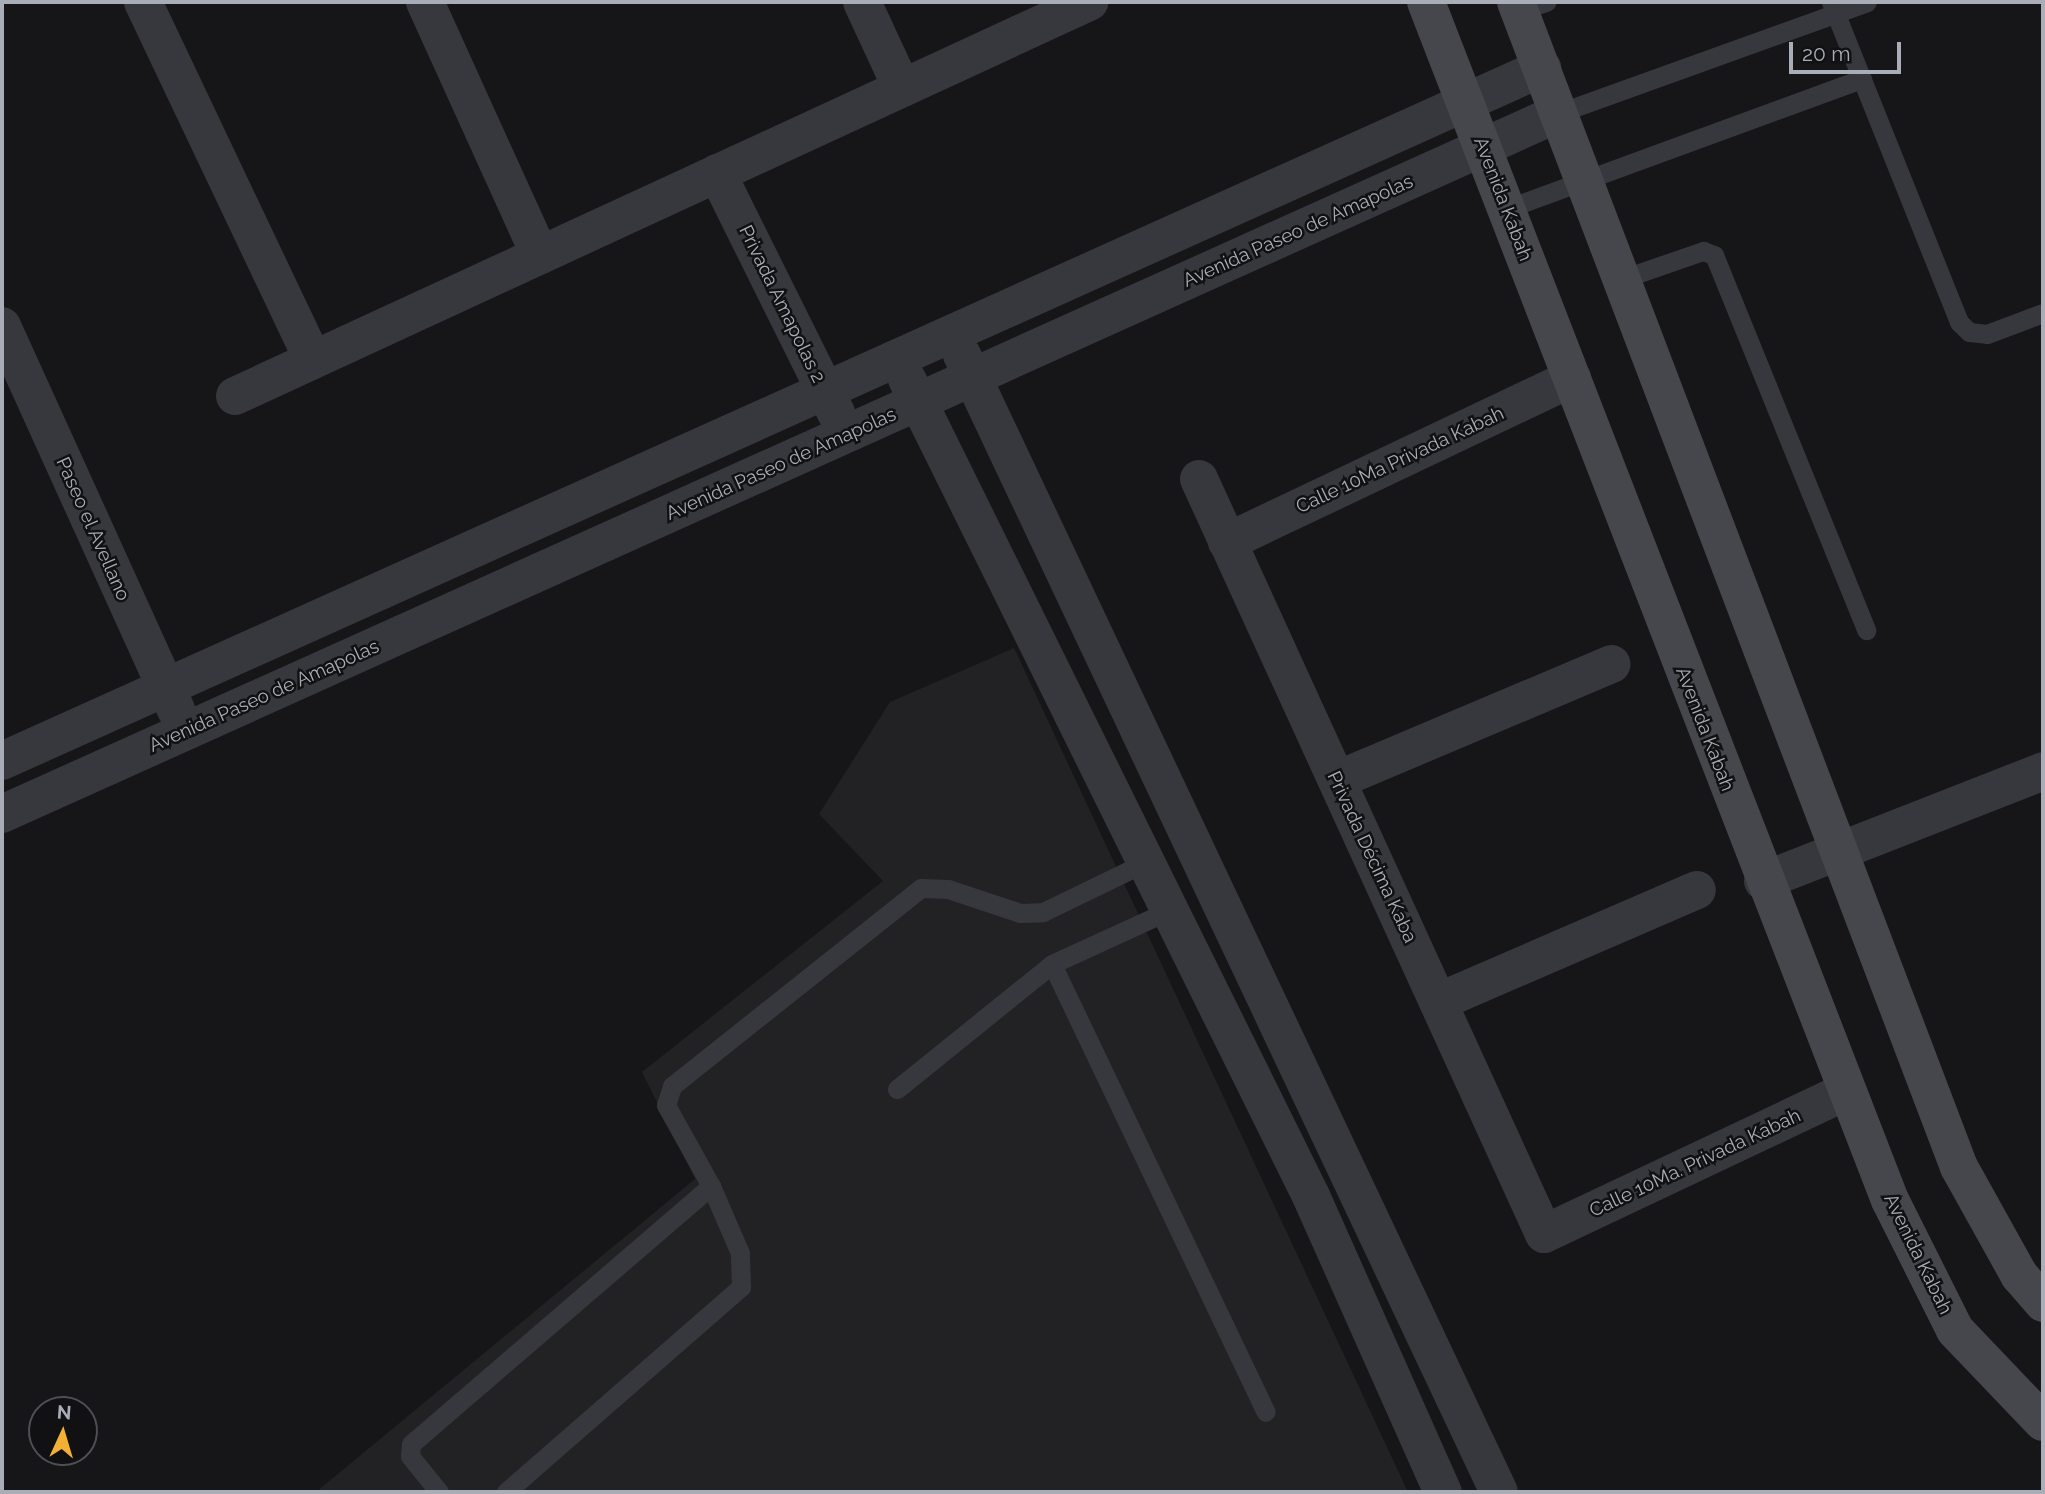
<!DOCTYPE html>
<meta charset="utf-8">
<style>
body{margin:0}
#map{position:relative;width:2045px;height:1494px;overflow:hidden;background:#161618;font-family:Raleway,sans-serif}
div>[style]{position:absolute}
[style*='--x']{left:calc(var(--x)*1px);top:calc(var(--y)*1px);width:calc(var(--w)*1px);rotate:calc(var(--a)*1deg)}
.built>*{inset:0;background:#222225}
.service>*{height:19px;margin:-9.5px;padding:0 9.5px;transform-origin:9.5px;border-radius:9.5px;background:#37383d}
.minor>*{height:38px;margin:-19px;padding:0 19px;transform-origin:19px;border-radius:19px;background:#37383d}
.secondary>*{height:38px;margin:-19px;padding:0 19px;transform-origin:19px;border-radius:19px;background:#45474d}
span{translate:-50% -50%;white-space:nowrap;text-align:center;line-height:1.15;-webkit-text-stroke:5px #111113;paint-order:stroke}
.street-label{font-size:19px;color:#a8adb8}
.frame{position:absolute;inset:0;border:4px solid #a8adb8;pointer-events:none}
.north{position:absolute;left:28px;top:1396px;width:70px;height:70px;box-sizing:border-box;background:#111113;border:2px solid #4d4f55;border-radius:50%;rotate:4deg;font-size:19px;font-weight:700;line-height:28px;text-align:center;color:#a8adb8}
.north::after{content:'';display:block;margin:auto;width:24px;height:32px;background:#f2b134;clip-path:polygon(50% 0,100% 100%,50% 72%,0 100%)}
.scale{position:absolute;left:1789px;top:42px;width:112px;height:32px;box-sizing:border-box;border:4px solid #a8adb8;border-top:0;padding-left:9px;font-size:21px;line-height:24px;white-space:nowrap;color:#a8adb8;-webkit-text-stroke:5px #111113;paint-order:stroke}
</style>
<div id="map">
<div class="built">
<i style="clip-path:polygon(1014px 648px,1408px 1492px,316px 1492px,695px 1179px,642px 1072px,883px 881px,819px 814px,890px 702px)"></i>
</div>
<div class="service">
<i style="--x:1831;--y:2;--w:345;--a:68.2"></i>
<i style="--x:1959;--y:322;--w:14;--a:45"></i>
<i style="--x:1969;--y:332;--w:18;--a:6"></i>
<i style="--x:1987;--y:334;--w:60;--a:-20.6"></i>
<i style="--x:1520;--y:11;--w:28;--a:-19"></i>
<i style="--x:1559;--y:113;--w:327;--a:-19.8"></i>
<i style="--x:1506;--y:209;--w:379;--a:-20.1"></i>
<i style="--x:1622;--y:279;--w:86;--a:-19.1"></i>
<i style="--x:1703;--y:251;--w:12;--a:20"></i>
<i style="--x:1714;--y:255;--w:405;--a:67.9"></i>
<i style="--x:1052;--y:964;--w:496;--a:64.5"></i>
<i style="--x:897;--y:1089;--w:199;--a:-38.9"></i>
<i style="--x:1052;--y:964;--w:130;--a:-24.6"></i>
<i style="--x:439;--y:1492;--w:46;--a:-128.9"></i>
<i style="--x:410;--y:1456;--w:12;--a:-85"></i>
<i style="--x:411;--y:1444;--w:396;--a:-40.7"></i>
<i style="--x:506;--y:1492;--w:312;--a:-41.1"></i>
<i style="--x:741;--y:1287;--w:34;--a:-92"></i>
<i style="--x:740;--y:1253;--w:73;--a:-113.4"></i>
<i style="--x:711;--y:1186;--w:93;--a:-119.1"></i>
<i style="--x:666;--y:1105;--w:20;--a:-72"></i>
<i style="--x:672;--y:1086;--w:318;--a:-38.5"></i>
<i style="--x:921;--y:888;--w:27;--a:2"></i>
<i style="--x:948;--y:889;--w:76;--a:18.4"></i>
<i style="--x:1020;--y:913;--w:23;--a:-2"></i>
<i style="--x:1043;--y:912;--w:114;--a:-25.9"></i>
</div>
<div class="minor">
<i style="--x:143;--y:2;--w:396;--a:64.6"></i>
<i style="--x:425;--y:2;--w:278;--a:65.6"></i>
<i style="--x:862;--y:2;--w:95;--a:65.1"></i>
<i style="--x:717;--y:173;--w:268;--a:63.6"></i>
<i style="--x:2;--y:326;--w:422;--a:65.6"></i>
<i style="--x:962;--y:355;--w:1257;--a:64.72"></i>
<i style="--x:907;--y:379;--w:911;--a:63.69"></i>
<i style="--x:1311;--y:1196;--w:324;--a:66"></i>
<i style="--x:235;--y:396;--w:941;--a:-24.77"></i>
<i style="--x:1199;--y:479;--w:830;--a:65.44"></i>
<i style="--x:1544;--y:1234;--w:334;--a:-25.3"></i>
<i style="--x:1227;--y:542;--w:382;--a:-25.4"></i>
<i style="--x:2;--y:761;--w:1689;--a:-24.23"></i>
<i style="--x:1337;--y:780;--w:298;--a:-22.9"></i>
<i style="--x:2;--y:814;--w:1708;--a:-24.24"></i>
<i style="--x:1763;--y:881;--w:301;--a:-21.4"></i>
<i style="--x:1438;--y:1002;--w:282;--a:-23.4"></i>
</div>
<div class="secondary">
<i style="--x:1426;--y:2;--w:1285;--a:68.83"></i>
<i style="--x:1890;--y:1200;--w:145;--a:63.4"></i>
<i style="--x:1955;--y:1330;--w:127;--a:46.3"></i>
<i style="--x:1516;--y:2;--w:1246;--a:69.18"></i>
<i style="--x:1959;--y:1167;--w:124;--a:60.9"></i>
<i style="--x:2019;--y:1275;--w:37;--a:49"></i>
</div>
<div class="street-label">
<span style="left:1503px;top:199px;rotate:69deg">Avenida Kabah</span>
<span style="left:1298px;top:231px;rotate:-24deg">Avenida Paseo de Amapolas</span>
<span style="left:782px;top:304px;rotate:64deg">Privada Amapolas 2</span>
<span style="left:1400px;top:460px;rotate:-25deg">Calle 10Ma Privada Kabah</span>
<span style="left:781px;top:464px;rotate:-24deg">Avenida Paseo de Amapolas</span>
<span style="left:93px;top:529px;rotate:66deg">Paseo el Avellano</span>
<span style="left:264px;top:696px;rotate:-24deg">Avenida Paseo de Amapolas</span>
<span style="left:1705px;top:729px;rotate:69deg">Avenida Kabah</span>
<span style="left:1372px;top:857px;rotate:65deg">Privada Décima Kaba</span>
<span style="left:1695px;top:1163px;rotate:-25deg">Calle 10Ma. Privada Kabah</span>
<span style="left:1918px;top:1254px;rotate:64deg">Avenida Kabah</span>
</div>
<div class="frame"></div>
<div class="north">N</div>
<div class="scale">20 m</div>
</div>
